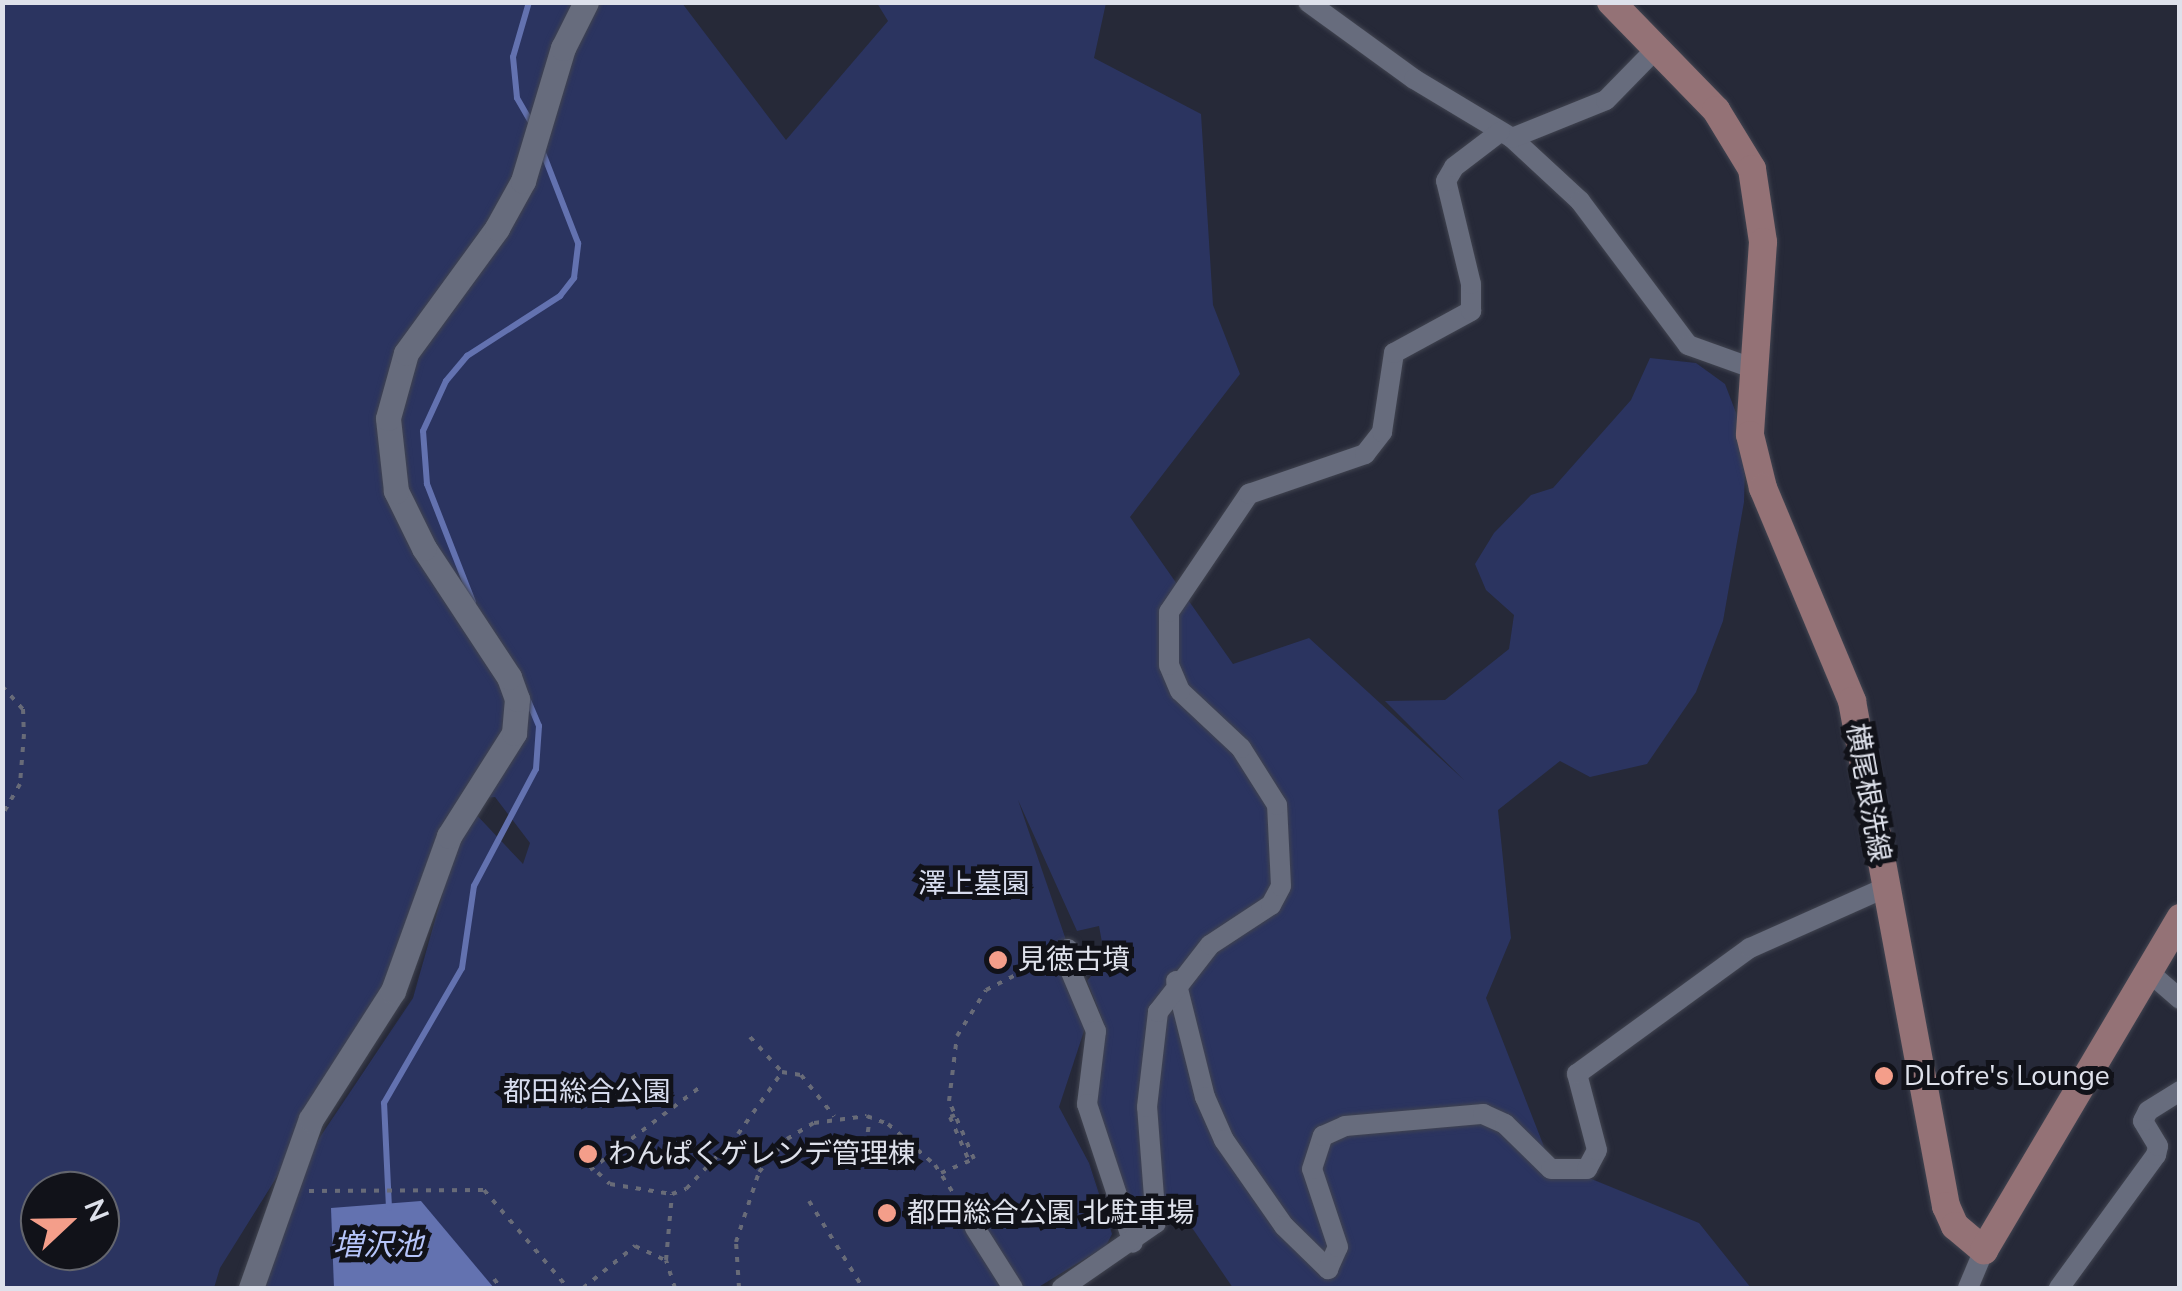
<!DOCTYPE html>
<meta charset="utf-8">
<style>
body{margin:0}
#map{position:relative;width:2182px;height:1291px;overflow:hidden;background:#262938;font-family:"Nunito Sans","Noto Sans JP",sans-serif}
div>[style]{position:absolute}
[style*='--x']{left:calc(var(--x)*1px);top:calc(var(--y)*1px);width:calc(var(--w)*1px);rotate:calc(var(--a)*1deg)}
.green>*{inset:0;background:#2b3460}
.water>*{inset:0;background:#6372b0}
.stream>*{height:6px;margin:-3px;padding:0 3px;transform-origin:3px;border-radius:3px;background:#6372b0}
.path>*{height:4px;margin-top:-2px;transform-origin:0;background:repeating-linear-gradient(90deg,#686b78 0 5px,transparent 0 13px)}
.roads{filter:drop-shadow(0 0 2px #414450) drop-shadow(0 0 2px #414450)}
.minor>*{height:20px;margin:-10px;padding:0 10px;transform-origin:10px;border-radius:10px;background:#676c7d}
.tertiary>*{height:25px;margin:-12.5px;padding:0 12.5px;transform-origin:12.5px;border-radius:12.5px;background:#676c7d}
.secondary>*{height:28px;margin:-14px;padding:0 14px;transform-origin:14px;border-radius:14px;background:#947276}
.dots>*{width:28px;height:28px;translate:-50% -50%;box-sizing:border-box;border:5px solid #111219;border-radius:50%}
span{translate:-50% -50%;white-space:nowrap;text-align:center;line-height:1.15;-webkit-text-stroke:10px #111219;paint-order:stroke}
.street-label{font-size:28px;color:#dee1eb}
.park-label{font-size:28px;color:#d7dcee}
.poi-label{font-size:28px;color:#dee1eb}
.left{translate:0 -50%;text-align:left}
.water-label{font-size:30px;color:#b6c5fa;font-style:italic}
.frame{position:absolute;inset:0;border:5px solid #dee1eb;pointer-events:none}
.north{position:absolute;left:20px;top:1171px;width:100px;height:100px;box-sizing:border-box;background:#111219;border:2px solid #63656d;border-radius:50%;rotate:68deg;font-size:28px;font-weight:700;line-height:40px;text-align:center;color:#dee1eb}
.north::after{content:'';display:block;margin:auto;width:35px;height:45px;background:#f49e8a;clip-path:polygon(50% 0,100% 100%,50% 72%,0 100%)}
</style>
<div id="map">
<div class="green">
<i style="clip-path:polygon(evenodd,3px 3px,682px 3px,786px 140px,888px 21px,877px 3px,1106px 3px,1094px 58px,1201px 114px,1213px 305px,1240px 374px,1130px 517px,1233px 664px,1309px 638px,1464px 780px,1385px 701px,1445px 700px,1509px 649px,1514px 615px,1486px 590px,1475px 564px,1494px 533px,1531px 495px,1553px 488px,1631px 400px,1650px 358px,1696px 363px,1725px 384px,1746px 439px,1744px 502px,1723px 621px,1696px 692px,1647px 764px,1590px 777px,1560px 761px,1498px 810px,1511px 938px,1486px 998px,1550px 1162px,1699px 1223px,1751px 1288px,1233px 1288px,1182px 1213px,1132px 1222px,1095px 1105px,1106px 1029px,1087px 981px,1105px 959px,1099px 926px,1077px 931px,1018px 800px,1066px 940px,1052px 950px,1085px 1028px,1059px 1107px,1089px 1163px,1112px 1234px,1106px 1246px,1037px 1288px,264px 1288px,312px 1149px,413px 998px,462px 824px,393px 991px,220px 1268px,214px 1288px,3px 1288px,3px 3px,495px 797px,530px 843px,523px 864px,469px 807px,473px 799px,495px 797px,3px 3px,40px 1191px,100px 1191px,100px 1251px,40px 1251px,40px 1191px)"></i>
</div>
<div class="water">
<i style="clip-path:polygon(421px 1201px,494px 1288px,334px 1288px,331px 1208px)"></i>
</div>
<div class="stream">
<i style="--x:529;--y:2;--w:57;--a:106.2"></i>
<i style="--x:513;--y:57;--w:41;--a:84.4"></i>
<i style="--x:517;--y:98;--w:30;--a:60"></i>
<i style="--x:473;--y:602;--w:127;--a:-111.3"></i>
<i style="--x:427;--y:484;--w:53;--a:-94.3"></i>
<i style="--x:423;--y:431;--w:55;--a:-65.3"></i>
<i style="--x:446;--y:381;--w:33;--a:-50"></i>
<i style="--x:467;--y:356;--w:111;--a:-32.8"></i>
<i style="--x:560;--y:296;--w:23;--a:-52"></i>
<i style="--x:574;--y:278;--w:35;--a:-83"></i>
<i style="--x:578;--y:243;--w:100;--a:-111.2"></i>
<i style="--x:389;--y:1208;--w:105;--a:-92.7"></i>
<i style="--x:384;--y:1103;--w:156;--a:-60"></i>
<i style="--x:462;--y:968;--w:83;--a:-81.7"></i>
<i style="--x:474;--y:886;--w:132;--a:-62.1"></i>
<i style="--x:536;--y:769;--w:43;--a:-86"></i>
<i style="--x:539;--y:726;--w:33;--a:-113"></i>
</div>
<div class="path">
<i style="--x:2;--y:686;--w:31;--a:48"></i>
<i style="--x:23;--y:709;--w:25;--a:88"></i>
<i style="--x:24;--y:734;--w:50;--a:94.6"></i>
<i style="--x:20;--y:784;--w:36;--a:120"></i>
<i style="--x:750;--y:1037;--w:47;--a:47.6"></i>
<i style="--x:782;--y:1072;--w:19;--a:9"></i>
<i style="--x:801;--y:1075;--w:53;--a:51.2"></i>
<i style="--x:955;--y:1115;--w:5;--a:158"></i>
<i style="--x:950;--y:1117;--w:48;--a:66.6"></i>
<i style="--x:866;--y:1145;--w:28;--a:-82"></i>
<i style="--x:579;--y:1155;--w:42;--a:43.1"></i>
<i style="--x:610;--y:1184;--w:62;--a:9.3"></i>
<i style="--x:590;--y:1170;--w:141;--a:-37"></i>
<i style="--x:941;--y:1173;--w:36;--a:-23"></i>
<i style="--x:974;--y:1159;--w:63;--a:-113.3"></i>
<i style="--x:949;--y:1101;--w:65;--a:-83"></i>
<i style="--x:957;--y:1036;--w:54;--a:-57.8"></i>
<i style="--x:986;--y:990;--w:66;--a:-27"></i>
<i style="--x:309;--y:1191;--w:175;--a:-0.3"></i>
<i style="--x:484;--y:1190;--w:129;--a:49.4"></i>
<i style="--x:809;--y:1201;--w:102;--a:58.2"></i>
<i style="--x:494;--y:1279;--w:11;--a:52"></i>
<i style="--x:583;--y:1288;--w:67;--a:-38.9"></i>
<i style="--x:635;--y:1246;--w:33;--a:25"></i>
<i style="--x:675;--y:1288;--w:29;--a:-108"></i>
<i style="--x:666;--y:1260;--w:66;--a:-84.8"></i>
<i style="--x:672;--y:1194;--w:15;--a:-20"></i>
<i style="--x:686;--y:1189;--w:76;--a:-46.6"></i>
<i style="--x:738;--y:1134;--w:76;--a:-54.6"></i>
<i style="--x:739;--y:1288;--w:46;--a:-93.7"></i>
<i style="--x:736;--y:1242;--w:74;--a:-71.8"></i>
<i style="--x:759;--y:1172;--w:43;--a:-49.7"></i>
<i style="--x:787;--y:1139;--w:31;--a:-31"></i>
<i style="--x:814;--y:1123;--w:53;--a:-7.5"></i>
<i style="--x:867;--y:1116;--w:22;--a:21"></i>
<i style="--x:888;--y:1124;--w:62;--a:41.1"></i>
<i style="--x:935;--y:1165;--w:55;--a:56.9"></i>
</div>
<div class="roads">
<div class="minor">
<i style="--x:1308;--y:2;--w:131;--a:36"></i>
<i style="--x:1414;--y:79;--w:114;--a:31"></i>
<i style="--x:1512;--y:138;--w:93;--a:42.8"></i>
<i style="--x:1580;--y:201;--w:180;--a:53.1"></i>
<i style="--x:1688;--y:345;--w:71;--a:19.7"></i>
<i style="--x:1512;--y:138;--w:101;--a:-22"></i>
<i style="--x:1606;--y:100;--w:73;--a:-45.6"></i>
<i style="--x:1068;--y:949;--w:6;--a:141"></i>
<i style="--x:1063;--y:953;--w:85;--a:67.1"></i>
<i style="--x:1096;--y:1031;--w:74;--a:97"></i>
<i style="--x:1087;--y:1104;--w:146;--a:71.7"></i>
<i style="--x:2150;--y:973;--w:40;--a:41"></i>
<i style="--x:1176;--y:981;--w:120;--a:76"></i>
<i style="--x:1205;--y:1097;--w:47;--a:66.2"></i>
<i style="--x:1224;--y:1140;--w:105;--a:55.1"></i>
<i style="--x:1284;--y:1226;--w:62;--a:44.3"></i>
<i style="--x:1328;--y:1269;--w:24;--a:-66"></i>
<i style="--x:1338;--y:1247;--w:82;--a:-108.4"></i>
<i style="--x:1312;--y:1169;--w:35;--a:-72"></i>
<i style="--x:1323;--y:1136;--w:24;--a:-24"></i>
<i style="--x:1345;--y:1126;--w:139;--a:-5"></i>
<i style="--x:1483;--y:1114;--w:24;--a:24"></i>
<i style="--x:1505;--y:1124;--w:64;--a:44.4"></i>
<i style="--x:1551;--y:1169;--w:36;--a:0"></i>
<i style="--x:1587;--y:1169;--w:21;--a:-62"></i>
<i style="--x:1597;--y:1150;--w:79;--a:-104.7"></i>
<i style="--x:1577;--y:1074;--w:214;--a:-36.1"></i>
<i style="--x:1750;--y:948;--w:148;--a:-24"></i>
<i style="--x:975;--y:1228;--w:71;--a:57.7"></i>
<i style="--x:1062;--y:1288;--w:114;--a:-34.7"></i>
<i style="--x:1156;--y:1223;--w:116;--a:-94.4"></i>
<i style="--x:1147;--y:1107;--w:96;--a:-83.4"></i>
<i style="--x:1158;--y:1012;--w:85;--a:-52.2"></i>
<i style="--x:1210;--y:945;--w:73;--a:-33.3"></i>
<i style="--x:1271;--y:905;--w:21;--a:-62"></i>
<i style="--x:1281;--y:886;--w:81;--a:-92.8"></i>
<i style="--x:1277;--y:805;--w:67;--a:-122.3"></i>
<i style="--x:1241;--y:748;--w:83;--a:-136.9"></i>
<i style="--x:1180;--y:691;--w:28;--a:-113"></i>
<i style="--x:1169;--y:665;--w:53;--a:-90"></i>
<i style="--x:1169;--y:612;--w:143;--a:-55.9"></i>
<i style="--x:1249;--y:494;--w:123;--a:-19"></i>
<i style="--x:1365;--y:454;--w:28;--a:-52"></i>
<i style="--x:1382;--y:432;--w:80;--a:-81.4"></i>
<i style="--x:1394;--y:353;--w:88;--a:-28.6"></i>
<i style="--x:1471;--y:311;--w:27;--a:-90"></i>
<i style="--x:1471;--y:284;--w:106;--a:-103.6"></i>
<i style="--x:1446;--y:181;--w:16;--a:-60"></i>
<i style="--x:1454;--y:167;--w:58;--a:-37.3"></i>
<i style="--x:1968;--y:1288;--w:41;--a:-67.2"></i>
<i style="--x:2059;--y:1288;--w:165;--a:-53.9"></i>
<i style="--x:2156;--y:1155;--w:9;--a:-77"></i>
<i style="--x:2158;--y:1146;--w:29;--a:-121"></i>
<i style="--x:2143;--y:1121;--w:11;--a:-63"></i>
<i style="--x:2148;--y:1111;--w:38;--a:-32"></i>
</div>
<div class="tertiary">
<i style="--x:251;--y:1288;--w:179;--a:-70.5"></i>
<i style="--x:311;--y:1119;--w:152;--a:-57.4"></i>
<i style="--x:393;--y:991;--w:165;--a:-70.1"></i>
<i style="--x:449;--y:836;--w:122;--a:-57.7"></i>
<i style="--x:514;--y:733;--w:34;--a:-85"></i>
<i style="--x:517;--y:699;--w:23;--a:-110"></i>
<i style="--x:509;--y:677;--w:154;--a:-123.4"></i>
<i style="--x:424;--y:548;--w:64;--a:-116.2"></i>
<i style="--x:396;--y:491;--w:73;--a:-96.3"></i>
<i style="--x:388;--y:418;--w:67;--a:-74.5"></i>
<i style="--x:406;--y:353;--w:155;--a:-53.9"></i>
<i style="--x:497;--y:228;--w:54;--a:-61"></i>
<i style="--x:523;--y:181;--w:139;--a:-73.3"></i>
<i style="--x:563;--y:48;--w:51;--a:-63.4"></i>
</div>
<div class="secondary">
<i style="--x:1611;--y:2;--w:151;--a:45.8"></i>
<i style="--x:1716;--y:110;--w:69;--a:58.6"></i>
<i style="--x:1752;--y:169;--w:74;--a:81.4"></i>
<i style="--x:1763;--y:242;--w:193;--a:93.9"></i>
<i style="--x:1750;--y:435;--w:55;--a:76.2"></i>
<i style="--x:1763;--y:488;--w:231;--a:67.3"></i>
<i style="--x:1852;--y:701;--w:514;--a:79.46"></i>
<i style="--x:1946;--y:1206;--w:22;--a:66"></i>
<i style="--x:1955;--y:1226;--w:38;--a:40"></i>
<i style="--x:1984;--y:1250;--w:386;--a:-59.4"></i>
</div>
</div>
<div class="dots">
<i style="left:998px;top:960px;background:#f49e8a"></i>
<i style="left:1884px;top:1076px;background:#f49e8a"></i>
<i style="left:588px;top:1154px;background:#f49e8a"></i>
<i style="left:887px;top:1213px;background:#f49e8a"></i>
</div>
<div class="street-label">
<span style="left:1868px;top:793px;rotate:80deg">横尾根洗線</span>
</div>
<div class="park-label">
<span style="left:974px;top:884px">澤上墓園</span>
<span style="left:587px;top:1092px">都田総合公園</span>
</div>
<div class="poi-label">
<span class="left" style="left:1018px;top:960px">見徳古墳</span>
<span class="left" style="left:1904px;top:1076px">DLofre's Lounge</span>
<span class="left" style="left:608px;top:1154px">わんぱくゲレンデ管理棟</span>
<span class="left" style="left:907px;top:1213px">都田総合公園 北駐車場</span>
</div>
<div class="water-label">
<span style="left:378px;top:1246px">増沢池</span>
</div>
<div class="frame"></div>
<div class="north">N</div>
</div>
